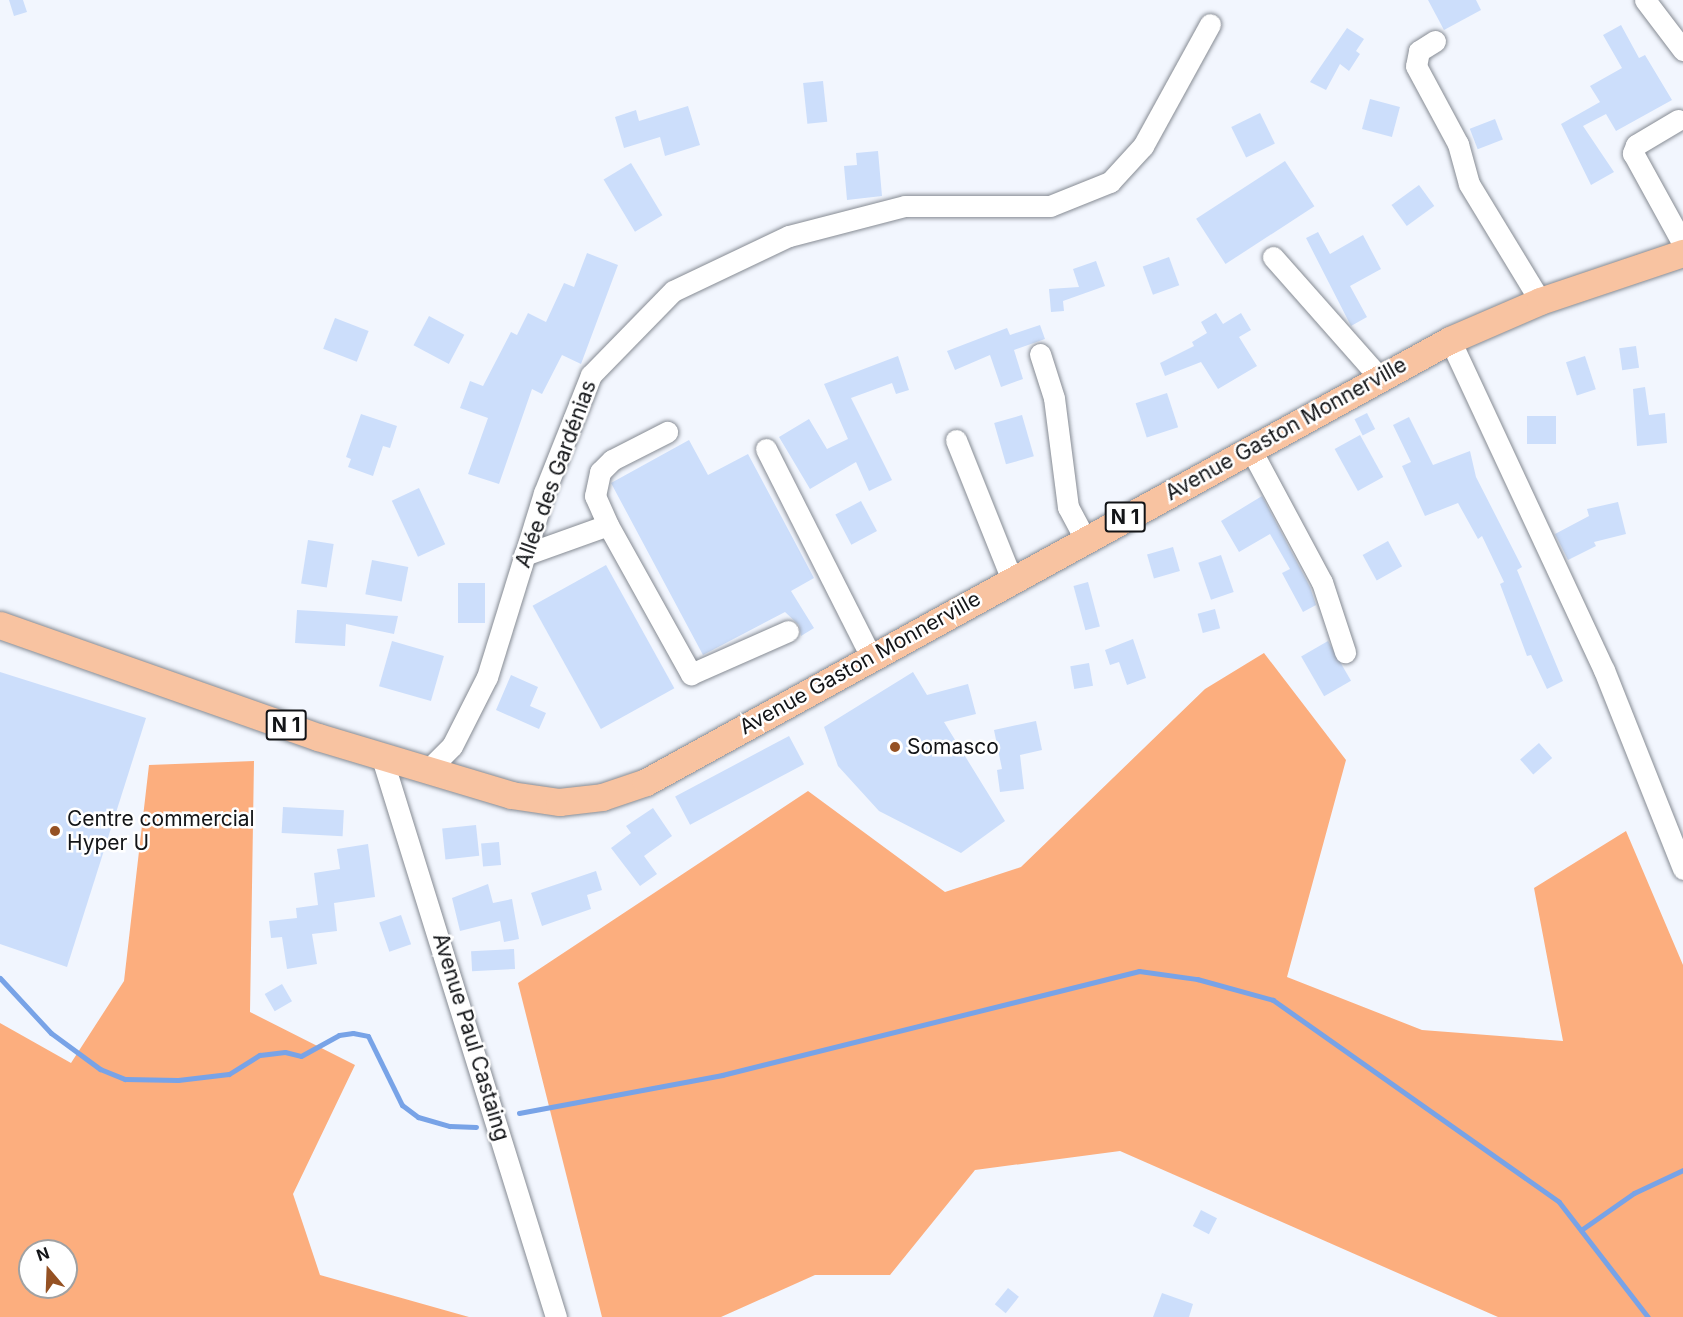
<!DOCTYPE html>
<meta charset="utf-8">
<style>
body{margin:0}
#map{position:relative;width:1683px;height:1317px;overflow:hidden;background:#f2f6fe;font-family:Inter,sans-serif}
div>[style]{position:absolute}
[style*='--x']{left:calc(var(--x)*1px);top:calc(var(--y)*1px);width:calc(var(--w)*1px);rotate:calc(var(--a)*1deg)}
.forest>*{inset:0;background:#fcae7e}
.stream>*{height:5px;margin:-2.5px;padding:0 2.5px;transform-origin:2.5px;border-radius:2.5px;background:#78a3e7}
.building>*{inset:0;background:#ccdefb;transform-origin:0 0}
.roads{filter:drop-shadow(0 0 2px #868b93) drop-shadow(0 0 2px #868b93)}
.minor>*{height:21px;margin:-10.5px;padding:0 10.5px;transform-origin:10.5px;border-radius:10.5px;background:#fff}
.major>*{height:27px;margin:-13.5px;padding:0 13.5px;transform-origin:13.5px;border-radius:13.5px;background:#f8c3a1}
.dots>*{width:16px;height:16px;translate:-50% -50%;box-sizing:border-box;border:3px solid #fff;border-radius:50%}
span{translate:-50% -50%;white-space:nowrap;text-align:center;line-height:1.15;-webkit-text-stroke:5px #fff;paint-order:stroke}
.shield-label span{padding:2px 4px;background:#fff;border:2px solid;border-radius:4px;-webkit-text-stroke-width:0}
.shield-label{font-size:20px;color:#121417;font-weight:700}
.street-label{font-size:21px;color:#121417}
.poi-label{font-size:21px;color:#121417}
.left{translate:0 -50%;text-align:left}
.north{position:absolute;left:18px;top:1239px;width:60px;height:60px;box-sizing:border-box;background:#fff;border:2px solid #a0a1a2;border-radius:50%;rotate:341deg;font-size:16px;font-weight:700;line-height:24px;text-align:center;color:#121417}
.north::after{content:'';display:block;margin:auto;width:21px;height:27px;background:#955123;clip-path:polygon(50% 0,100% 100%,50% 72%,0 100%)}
</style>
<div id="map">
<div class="forest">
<i style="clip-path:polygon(1264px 653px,1346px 760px,1287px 977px,1422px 1030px,1563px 1041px,1534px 888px,1626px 831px,1683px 965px,1683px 1317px,1498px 1317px,1120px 1151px,975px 1170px,890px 1275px,815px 1275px,721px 1317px,602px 1317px,518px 983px,808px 791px,945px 892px,1021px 867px,1205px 689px)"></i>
<i style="clip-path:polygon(evenodd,254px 761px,250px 1012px,355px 1065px,293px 1194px,320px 1275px,469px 1317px,0 1317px,0 1023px,71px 1063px,124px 981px,149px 765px,254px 761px,30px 1251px,66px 1251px,66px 1287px,30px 1287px,30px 1251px)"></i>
</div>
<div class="stream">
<i style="--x:0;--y:978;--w:75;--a:47.2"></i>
<i style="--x:51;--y:1033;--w:61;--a:36.3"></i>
<i style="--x:100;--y:1069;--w:27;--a:22"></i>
<i style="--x:125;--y:1079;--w:53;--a:1.1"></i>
<i style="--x:178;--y:1080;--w:51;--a:-6.7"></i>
<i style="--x:229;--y:1074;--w:36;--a:-32"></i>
<i style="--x:260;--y:1055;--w:25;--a:-7"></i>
<i style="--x:285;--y:1052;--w:16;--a:14"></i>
<i style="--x:301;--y:1056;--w:43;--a:-28.9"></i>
<i style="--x:339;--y:1035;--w:14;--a:-8"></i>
<i style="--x:353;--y:1033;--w:15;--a:11"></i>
<i style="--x:368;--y:1036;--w:77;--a:63.8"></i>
<i style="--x:402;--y:1105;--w:20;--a:37"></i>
<i style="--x:418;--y:1117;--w:33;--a:16"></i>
<i style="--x:450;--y:1126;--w:26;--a:2"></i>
<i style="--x:519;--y:1113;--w:207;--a:-10.6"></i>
<i style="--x:722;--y:1075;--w:430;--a:-14"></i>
<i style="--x:1139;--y:971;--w:59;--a:7.9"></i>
<i style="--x:1197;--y:979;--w:79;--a:15.4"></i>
<i style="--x:1273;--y:1000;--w:350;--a:35.2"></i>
<i style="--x:1559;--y:1202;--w:145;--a:52.3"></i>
<i style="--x:1581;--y:1230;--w:65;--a:-34.9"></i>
<i style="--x:1634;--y:1193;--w:54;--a:-25.1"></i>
</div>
<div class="building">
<i style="clip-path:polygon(9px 0,23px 0,27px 12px,14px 16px)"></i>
<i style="clip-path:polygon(1428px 0,1476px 0,1481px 10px,1444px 30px)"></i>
<i style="clip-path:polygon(1621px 25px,1639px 58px,1645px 55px,1672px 100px,1616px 131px,1606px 114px,1583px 126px,1614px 172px,1591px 185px,1561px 124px,1600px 102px,1590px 86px,1622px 68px,1603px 35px)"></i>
<i style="clip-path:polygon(1347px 28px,1364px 39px,1356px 51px,1360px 54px,1349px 71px,1340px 64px,1326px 90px,1310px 82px)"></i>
<i style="left:823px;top:81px;width:41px;height:20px;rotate:84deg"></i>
<i style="left:1370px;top:99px;width:31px;height:31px;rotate:15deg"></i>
<i style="clip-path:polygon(688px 106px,700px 145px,665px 156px,660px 137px,624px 148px,615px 117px,636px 110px,639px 121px)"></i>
<i style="left:1260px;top:113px;width:34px;height:32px;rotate:64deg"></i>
<i style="left:1495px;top:119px;width:22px;height:27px;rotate:69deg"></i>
<i style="clip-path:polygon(878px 151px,882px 196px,847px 200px,844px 166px,857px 165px,856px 153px)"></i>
<i style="left:1285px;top:161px;width:54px;height:106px;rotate:57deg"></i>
<i style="left:631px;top:163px;width:61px;height:32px;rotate:59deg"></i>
<i style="left:1419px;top:185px;width:26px;height:34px;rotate:54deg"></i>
<i style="clip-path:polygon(1318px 232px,1330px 254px,1363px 235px,1381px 269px,1350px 286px,1367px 317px,1351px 326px,1306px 238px)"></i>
<i style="clip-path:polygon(587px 253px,618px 265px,581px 364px,562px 355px,542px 394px,532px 389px,499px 484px,468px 474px,488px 418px,460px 408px,470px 381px,483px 386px,511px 332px,517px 335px,528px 313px,546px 322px,564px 283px,574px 287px)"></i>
<i style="left:1169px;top:257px;width:30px;height:28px;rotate:70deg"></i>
<i style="clip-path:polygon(1096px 261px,1105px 286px,1063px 301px,1064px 311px,1051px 312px,1049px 289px,1079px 287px,1073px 269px)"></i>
<i style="clip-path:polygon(1216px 313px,1223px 324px,1241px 313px,1251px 330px,1239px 337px,1257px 366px,1218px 389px,1201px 362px,1165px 376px,1160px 363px,1194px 346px,1192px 342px,1207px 333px,1201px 322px)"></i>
<i style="left:429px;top:316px;width:40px;height:33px;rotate:28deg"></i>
<i style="left:335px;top:318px;width:36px;height:33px;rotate:21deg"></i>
<i style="clip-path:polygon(1040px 325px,1045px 339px,1014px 350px,1023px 379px,1001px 387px,990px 355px,955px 370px,947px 351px,1007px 328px,1010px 335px)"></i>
<i style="left:1636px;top:346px;width:22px;height:17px;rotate:82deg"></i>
<i style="clip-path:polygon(898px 356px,909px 390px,896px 394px,892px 383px,851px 398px,892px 480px,869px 491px,856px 462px,810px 489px,779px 437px,809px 419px,827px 449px,848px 439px,824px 384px)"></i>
<i style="left:1585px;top:356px;width:35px;height:20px;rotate:72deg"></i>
<i style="clip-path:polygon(1645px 387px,1649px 415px,1665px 413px,1667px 443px,1637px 446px,1633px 389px)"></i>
<i style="left:1167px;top:393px;width:36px;height:33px;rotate:72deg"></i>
<i style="left:1367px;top:413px;width:18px;height:14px;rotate:63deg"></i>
<i style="clip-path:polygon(361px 414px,397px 426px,390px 448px,383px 446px,373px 476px,348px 467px,351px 459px,346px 457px)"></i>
<i style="left:1022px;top:415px;width:43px;height:29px;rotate:74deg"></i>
<i style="left:1527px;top:416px;width:29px;height:28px"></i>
<i style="clip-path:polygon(1409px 417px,1433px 465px,1470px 451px,1476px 477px,1522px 567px,1517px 570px,1563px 681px,1547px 689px,1531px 655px,1527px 656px,1500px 584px,1504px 582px,1482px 536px,1478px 539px,1458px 503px,1425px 516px,1402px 466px,1411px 462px,1393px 425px)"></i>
<i style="left:1360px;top:435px;width:48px;height:29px;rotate:61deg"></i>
<i style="clip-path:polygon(689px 440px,708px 475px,748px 454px,814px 578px,791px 591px,814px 628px,801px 636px,799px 625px,785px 612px,703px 655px,611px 483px)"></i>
<i style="left:419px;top:488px;width:62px;height:30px;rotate:65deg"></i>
<i style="clip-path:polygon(1262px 496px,1310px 587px,1316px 605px,1303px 612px,1282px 573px,1290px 569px,1270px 534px,1239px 552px,1221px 521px)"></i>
<i style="left:861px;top:501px;width:34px;height:29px;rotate:62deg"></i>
<i style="clip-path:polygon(1618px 502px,1626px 534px,1594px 542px,1596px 546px,1568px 560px,1555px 534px,1589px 516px,1587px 509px)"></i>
<i style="left:308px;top:540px;width:26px;height:44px;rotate:9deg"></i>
<i style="left:1388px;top:541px;width:29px;height:29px;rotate:61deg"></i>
<i style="left:1173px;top:547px;width:25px;height:27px;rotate:74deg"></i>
<i style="left:1221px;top:555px;width:39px;height:24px;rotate:71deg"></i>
<i style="left:372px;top:560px;width:37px;height:35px;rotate:11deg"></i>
<i style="left:606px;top:565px;width:141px;height:84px;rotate:61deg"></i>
<i style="left:1088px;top:582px;width:46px;height:15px;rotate:75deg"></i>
<i style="left:458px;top:583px;width:27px;height:40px"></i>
<i style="left:1215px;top:609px;width:20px;height:18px;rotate:75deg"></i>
<i style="clip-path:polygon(297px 610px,366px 614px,398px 616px,394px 634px,346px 624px,345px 646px,295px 643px)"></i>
<i style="clip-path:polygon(1133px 639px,1146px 678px,1127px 685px,1119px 662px,1110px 665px,1105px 650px)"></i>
<i style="left:392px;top:641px;width:54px;height:47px;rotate:16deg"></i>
<i style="left:1328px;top:641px;width:46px;height:31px;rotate:60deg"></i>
<i style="left:1089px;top:663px;width:23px;height:19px;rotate:80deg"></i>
<i style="clip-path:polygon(0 672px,146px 718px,67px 967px,0 944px)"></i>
<i style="clip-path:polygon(913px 672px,927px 695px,968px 684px,976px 714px,944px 722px,1005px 821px,961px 853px,879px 811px,838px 766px,824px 727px)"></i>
<i style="clip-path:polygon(511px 675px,538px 687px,530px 706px,546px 713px,539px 729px,496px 710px)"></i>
<i style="clip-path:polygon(1036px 721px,1042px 750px,1020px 755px,1024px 789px,1000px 792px,997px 770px,1002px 769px,994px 730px)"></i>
<i style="left:789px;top:736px;width:32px;height:129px;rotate:62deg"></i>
<i style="left:1539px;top:743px;width:20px;height:25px;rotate:49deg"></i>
<i style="left:283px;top:807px;width:61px;height:26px;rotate:3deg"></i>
<i style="clip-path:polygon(653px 808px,672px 836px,644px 856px,657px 874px,640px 886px,611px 848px,631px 833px,626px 826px)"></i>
<i style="left:476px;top:825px;width:31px;height:34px;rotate:84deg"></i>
<i style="left:499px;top:842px;width:23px;height:18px;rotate:85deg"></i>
<i style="clip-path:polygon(368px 844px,375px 897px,334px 903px,337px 931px,312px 934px,317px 964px,287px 969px,282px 937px,271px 938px,269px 921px,297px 918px,296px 908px,318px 905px,314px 873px,340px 869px,337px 849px)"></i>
<i style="clip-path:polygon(596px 871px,602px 890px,587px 895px,591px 909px,542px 926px,531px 893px)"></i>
<i style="clip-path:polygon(488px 884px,493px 903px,512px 899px,519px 939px,504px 942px,500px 921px,460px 931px,452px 898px)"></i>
<i style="left:401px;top:915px;width:31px;height:23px;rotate:71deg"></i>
<i style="left:514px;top:949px;width:20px;height:43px;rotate:87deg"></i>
<i style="left:282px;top:984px;width:20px;height:20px;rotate:60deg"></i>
<i style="left:1201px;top:1210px;width:18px;height:18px;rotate:27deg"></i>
<i style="left:1008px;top:1288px;width:14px;height:21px;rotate:39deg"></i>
<i style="clip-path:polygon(1162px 1293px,1193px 1304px,1189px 1317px,1153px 1317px)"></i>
</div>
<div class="roads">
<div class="minor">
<i style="--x:1645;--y:0;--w:63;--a:52.8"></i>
<i style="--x:1435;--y:41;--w:19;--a:148"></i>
<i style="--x:1419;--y:51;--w:15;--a:101"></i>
<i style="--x:1416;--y:66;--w:89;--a:61.7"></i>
<i style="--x:1458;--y:144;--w:41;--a:74.6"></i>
<i style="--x:1469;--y:184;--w:137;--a:58.7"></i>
<i style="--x:1678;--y:120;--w:49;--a:149.2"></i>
<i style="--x:1636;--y:145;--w:9;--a:111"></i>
<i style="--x:1633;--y:153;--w:104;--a:61.2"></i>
<i style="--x:1273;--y:257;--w:160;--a:48.5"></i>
<i style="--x:1450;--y:340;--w:364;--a:65"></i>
<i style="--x:1604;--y:670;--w:214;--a:68.3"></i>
<i style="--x:1040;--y:354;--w:46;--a:72.3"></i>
<i style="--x:1054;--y:398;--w:110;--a:82.7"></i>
<i style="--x:1068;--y:507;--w:36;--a:62"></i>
<i style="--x:956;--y:440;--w:151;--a:68.2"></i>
<i style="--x:1250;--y:448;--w:152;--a:61.8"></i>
<i style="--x:1322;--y:582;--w:74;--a:71.8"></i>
<i style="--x:766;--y:449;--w:233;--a:63.2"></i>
<i style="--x:608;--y:525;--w:32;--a:-114"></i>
<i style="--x:595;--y:496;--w:25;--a:-78"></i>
<i style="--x:600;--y:472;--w:17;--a:-45"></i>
<i style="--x:612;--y:460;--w:62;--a:-27"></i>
<i style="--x:524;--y:555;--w:89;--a:-19.7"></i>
<i style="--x:608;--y:525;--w:171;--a:60.9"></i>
<i style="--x:691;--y:674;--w:106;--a:-23.9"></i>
<i style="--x:382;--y:758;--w:585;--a:72.71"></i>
<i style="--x:427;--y:771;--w:35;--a:-45"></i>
<i style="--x:452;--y:746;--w:77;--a:-63.1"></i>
<i style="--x:487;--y:677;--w:193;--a:-72.8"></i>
<i style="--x:544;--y:493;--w:127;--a:-68.3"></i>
<i style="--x:591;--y:375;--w:117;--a:-45.7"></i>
<i style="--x:673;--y:291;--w:128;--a:-25.4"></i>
<i style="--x:789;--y:236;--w:120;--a:-14.5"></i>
<i style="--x:905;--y:206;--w:145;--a:0"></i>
<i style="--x:1050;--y:206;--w:65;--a:-21.8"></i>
<i style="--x:1110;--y:182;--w:49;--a:-47.5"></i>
<i style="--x:1143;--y:146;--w:139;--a:-61.2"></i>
</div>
<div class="major">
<i style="--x:0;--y:625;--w:337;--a:19.4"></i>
<i style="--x:318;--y:737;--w:202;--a:16.7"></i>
<i style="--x:511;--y:795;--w:49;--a:8.3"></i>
<i style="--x:559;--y:802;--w:43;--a:-6.6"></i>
<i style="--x:602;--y:797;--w:46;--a:-18.8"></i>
<i style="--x:646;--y:782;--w:917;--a:-28.8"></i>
<i style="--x:1450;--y:340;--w:98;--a:-23.4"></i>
<i style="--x:1540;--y:301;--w:151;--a:-18.6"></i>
</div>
</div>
<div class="dots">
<i style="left:895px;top:747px;background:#955123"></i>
<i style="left:55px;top:831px;background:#955123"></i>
</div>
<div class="shield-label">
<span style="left:1125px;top:517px">N 1</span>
<span style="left:286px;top:725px">N 1</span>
</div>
<div class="street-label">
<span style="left:1286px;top:429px;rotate:-29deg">Avenue Gaston Monnerville</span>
<span style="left:556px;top:474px;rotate:-70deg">Allée des Gardénias</span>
<span style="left:860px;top:663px;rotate:-29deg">Avenue Gaston Monnerville</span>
<span style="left:471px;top:1037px;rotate:73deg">Avenue Paul Castaing</span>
</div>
<div class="poi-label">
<span class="left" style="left:907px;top:747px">Somasco</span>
<span class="left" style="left:67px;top:831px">Centre commercial<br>Hyper U</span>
</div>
<div class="north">N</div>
</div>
